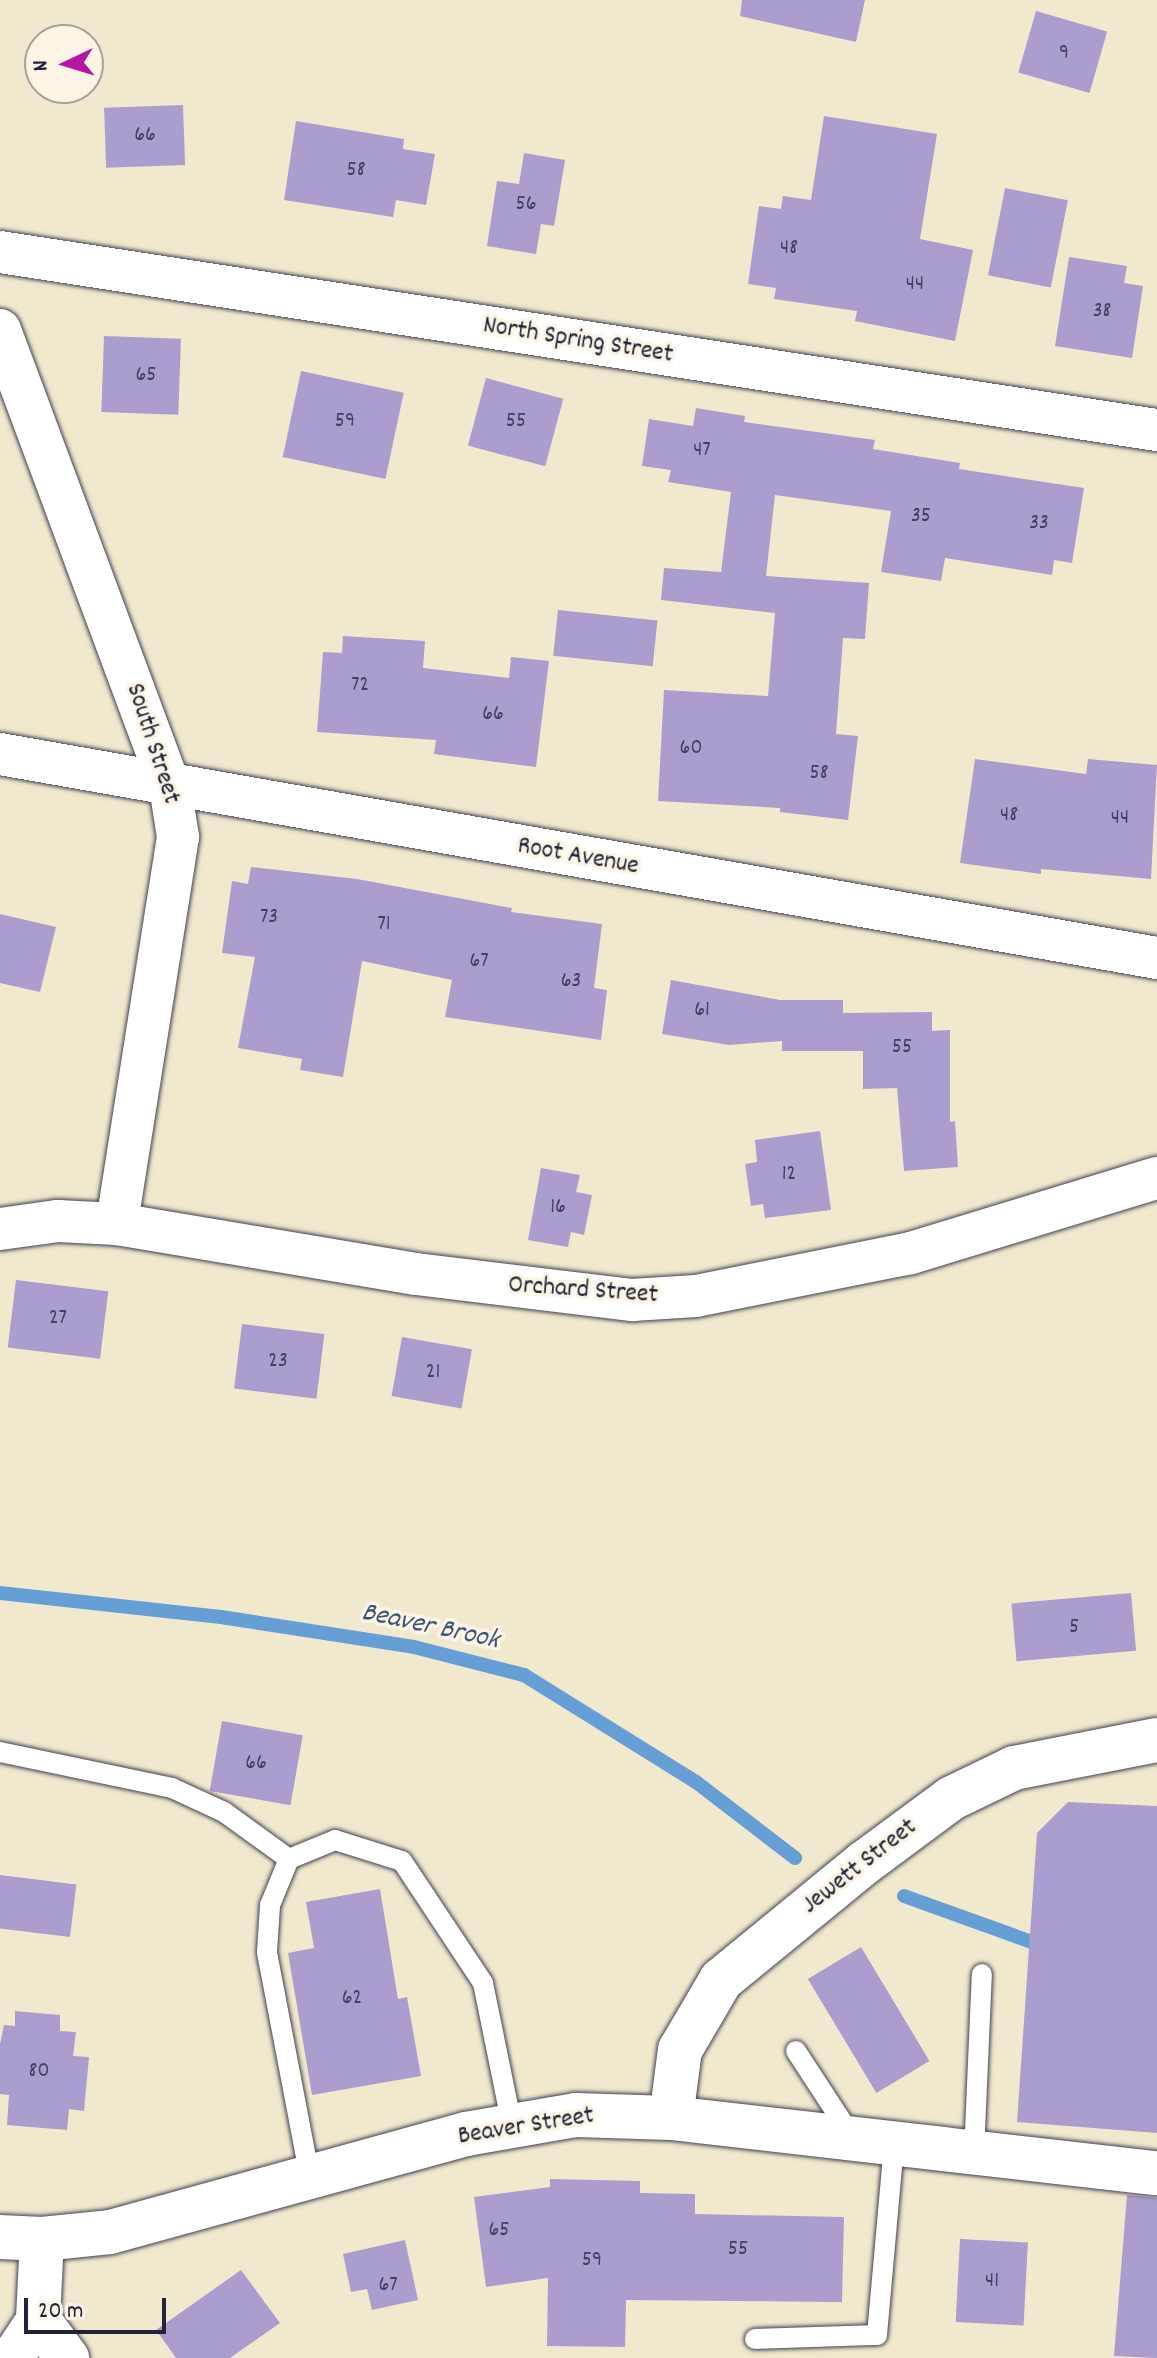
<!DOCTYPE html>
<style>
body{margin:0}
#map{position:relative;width:1157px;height:2358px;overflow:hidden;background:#f1e9ce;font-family:Dekko,sans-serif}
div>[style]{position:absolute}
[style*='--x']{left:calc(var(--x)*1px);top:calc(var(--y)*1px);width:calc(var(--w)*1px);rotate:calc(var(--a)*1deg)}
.stream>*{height:14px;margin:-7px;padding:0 7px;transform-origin:7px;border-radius:7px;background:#669fd5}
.building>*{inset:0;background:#ab9ecf;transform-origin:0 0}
.roads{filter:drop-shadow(0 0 2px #414051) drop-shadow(0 0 2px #414051)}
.lane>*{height:20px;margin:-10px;padding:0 10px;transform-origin:10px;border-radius:10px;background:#fff}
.street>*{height:42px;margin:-21px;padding:0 21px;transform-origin:21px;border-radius:21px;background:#fff}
.secondary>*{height:44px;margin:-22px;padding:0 22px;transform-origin:22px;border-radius:22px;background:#fff}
span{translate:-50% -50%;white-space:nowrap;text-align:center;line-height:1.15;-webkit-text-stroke:7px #fcf5e5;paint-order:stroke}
.number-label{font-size:22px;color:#444160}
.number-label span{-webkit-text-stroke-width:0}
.street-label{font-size:26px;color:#22223b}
.water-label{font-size:28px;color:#3d5479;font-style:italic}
.north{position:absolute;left:24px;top:24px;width:80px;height:80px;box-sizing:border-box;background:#fcf5e5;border:2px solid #a5a1a1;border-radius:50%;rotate:266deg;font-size:22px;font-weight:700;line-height:32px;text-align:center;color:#22223b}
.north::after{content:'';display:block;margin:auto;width:28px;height:36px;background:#b5179e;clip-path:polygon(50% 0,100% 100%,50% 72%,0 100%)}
.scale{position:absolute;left:24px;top:2298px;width:142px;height:36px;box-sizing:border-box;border:4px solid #22223b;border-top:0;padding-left:10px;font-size:24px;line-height:28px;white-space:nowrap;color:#22223b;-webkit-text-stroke:6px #fcf5e5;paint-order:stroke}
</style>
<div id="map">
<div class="stream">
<i style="--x:0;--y:1593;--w:222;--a:6.2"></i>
<i style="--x:221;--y:1617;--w:195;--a:8.8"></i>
<i style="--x:414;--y:1647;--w:114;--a:14.3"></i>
<i style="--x:524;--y:1675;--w:203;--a:31.9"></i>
<i style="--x:696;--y:1782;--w:125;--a:37.5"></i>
<i style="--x:904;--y:1896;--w:145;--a:19.8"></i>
</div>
<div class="building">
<i style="clip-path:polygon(742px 0,865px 0,856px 42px,740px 16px)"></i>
<i style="left:1036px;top:11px;width:74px;height:64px;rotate:16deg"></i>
<i style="left:183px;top:105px;width:60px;height:79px;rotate:88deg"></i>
<i style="clip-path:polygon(824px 116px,937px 134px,920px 239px,973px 250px,955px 341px,855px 321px,857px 311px,774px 299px,776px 288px,748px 284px,759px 206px,781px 209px,783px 196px,811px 200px)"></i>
<i style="clip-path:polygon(296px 121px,404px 139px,403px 149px,435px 154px,426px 205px,396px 200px,393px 217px,284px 200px)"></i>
<i style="clip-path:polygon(524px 153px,565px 160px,554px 226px,541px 224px,536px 254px,487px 246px,497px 181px,519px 184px)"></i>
<i style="left:1005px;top:188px;width:64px;height:89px;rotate:11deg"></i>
<i style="clip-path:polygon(1069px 257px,1127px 266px,1124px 283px,1143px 286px,1132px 358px,1055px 346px)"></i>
<i style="left:104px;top:336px;width:77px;height:76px;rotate:2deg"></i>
<i style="left:301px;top:371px;width:105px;height:88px;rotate:12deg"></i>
<i style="left:486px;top:378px;width:80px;height:70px;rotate:15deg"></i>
<i style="clip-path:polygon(696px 408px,745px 416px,744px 422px,875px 440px,873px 449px,960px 463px,959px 469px,1084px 488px,1072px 563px,1054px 560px,1052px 575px,945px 558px,941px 581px,881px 572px,891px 511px,775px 495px,766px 576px,869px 583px,865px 639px,843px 638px,836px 734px,858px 736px,848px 820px,780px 812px,780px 808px,658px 801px,664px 690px,768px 696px,775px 613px,661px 600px,664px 568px,721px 572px,731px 492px,668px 482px,671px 470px,642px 466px,649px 419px,693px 426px)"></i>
<i style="left:558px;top:610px;width:100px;height:46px;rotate:6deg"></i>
<i style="clip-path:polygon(343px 636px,425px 641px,423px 668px,509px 678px,511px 657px,549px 661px,536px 767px,434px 754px,436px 740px,317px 732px,323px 652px,342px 653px)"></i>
<i style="clip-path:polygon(975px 759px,1086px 774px,1088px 759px,1157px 765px,1151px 879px,1041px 869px,1041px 874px,960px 863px)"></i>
<i style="clip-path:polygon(251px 867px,357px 879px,512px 908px,511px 912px,602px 924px,594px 988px,607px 990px,601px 1040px,445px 1017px,452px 980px,362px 961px,343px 1077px,300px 1070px,302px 1059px,238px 1048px,255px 957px,222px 953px,232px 881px,248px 884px)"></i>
<i style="clip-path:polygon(0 914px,56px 927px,40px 992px,0 983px)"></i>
<i style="clip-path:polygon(671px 980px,780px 1000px,843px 1000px,843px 1013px,932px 1012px,932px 1031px,950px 1030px,950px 1122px,955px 1121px,958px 1167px,904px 1171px,897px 1088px,863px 1089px,863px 1051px,782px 1051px,782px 1041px,729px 1045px,662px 1034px)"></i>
<i style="clip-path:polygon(820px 1131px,831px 1210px,765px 1218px,763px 1204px,751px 1206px,745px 1164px,757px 1162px,755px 1140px)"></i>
<i style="clip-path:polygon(541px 1168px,580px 1175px,576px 1192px,592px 1195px,584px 1235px,571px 1232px,568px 1247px,528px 1240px)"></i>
<i style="left:16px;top:1280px;width:93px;height:68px;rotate:7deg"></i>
<i style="left:242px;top:1324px;width:83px;height:65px;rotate:7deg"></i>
<i style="left:402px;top:1337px;width:71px;height:60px;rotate:10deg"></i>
<i style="left:1131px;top:1593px;width:58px;height:120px;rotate:85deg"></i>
<i style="left:222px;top:1721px;width:82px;height:71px;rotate:10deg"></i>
<i style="clip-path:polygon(1068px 1802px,1157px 1806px,1157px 2133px,1017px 2122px,1037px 1833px)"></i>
<i style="left:0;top:1875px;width:77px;height:53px;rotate:7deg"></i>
<i style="clip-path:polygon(380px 1889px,398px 1999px,407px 1997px,421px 2076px,312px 2095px,288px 1953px,314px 1948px,306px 1902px)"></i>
<i style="left:861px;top:1947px;width:133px;height:62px;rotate:59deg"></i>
<i style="clip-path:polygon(15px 2011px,60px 2015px,60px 2031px,76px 2032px,73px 2056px,89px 2057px,84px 2111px,69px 2109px,67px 2130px,7px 2125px,9px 2095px,0 2094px,0 2044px,4px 2025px,15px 2026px)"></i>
<i style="clip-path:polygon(550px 2179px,640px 2181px,640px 2193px,695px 2194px,695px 2214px,844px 2217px,842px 2302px,626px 2300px,625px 2347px,547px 2346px,548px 2278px,486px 2287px,474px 2197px,550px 2187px)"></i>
<i style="clip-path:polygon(1127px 2195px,1157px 2198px,1157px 2358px,1114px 2356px)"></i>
<i style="left:960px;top:2239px;width:68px;height:83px;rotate:3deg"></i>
<i style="clip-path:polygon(405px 2240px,418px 2300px,372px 2310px,367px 2289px,351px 2292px,343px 2254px)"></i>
<i style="clip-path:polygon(241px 2270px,280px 2323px,230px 2358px,176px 2358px,156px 2330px)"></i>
</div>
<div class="roads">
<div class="lane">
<i style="--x:0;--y:1752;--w:176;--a:11.8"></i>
<i style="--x:172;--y:1788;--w:57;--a:24.8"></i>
<i style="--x:224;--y:1812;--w:80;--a:35.9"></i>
<i style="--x:796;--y:2051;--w:103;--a:56.9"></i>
<i style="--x:974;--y:2154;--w:180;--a:-87.5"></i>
<i style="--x:310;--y:2178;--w:230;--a:-100.8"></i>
<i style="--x:267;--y:1952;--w:47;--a:-86.3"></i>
<i style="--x:270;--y:1905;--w:50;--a:-67.6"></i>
<i style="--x:289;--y:1859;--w:50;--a:-22.4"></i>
<i style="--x:335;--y:1840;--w:70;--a:17.4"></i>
<i style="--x:402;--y:1861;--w:146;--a:56.4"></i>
<i style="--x:483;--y:1983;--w:145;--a:78.5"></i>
<i style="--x:755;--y:2339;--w:122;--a:-1.9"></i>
<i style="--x:877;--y:2335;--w:191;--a:-84.9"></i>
</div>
<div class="street">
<i style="--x:0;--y:252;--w:1171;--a:8.75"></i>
<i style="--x:0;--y:330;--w:487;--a:69.6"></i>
<i style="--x:170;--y:786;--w:52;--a:81.1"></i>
<i style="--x:178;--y:837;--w:392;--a:99"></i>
<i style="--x:0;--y:754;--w:1175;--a:10"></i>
<i style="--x:0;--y:1229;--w:59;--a:-7.9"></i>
<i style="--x:58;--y:1221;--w:59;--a:2.9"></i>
<i style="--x:117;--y:1224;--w:303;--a:9.5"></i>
<i style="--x:416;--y:1274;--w:218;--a:6.9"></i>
<i style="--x:632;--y:1300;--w:64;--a:-3.6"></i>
<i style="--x:696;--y:1296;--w:219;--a:-11.3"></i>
<i style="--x:911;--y:1253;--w:257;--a:-17"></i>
<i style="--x:12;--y:2358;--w:47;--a:-56.3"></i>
</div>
<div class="secondary">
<i style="--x:671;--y:2118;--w:69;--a:-82.5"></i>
<i style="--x:680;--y:2050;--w:81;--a:-59.6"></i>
<i style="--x:721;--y:1980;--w:185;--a:-39.3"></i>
<i style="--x:864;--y:1863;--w:109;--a:-36.5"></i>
<i style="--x:952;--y:1798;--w:69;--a:-25.8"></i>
<i style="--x:1014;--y:1768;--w:146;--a:-11.1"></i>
<i style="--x:0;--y:2237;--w:42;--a:2.7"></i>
<i style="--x:42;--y:2239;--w:68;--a:-5.9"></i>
<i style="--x:110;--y:2232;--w:369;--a:-15.4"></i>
<i style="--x:466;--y:2134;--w:112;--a:-9.8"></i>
<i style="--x:576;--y:2115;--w:95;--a:1.8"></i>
<i style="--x:671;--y:2118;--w:489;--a:6.5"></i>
<i style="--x:42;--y:2239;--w:80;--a:92.9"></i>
<i style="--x:38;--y:2319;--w:49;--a:53.4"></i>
</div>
</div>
<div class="number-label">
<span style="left:1064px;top:54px">9</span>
<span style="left:145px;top:136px">66</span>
<span style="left:356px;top:171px">58</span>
<span style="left:526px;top:205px">56</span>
<span style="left:789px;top:249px">48</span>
<span style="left:915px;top:285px">44</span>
<span style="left:1102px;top:312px">38</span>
<span style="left:146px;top:376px">65</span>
<span style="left:345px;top:422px">59</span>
<span style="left:516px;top:422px">55</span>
<span style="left:702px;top:451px">47</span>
<span style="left:921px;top:517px">35</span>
<span style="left:1039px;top:524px">33</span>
<span style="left:360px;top:686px">72</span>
<span style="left:493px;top:715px">66</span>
<span style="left:691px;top:749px">60</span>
<span style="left:819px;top:774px">58</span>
<span style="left:1009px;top:816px">48</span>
<span style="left:1120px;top:819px">44</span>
<span style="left:269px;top:918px">73</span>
<span style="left:384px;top:925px">71</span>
<span style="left:479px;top:962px">67</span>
<span style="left:571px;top:982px">63</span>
<span style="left:702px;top:1011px">61</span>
<span style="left:902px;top:1048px">55</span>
<span style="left:789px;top:1175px">12</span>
<span style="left:558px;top:1208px">16</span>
<span style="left:58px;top:1319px">27</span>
<span style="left:278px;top:1362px">23</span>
<span style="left:433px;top:1373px">21</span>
<span style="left:1074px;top:1628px">5</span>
<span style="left:256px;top:1764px">66</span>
<span style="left:352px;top:1999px">62</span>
<span style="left:39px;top:2072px">80</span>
<span style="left:499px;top:2231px">65</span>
<span style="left:738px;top:2250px">55</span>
<span style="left:592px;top:2261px">59</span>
<span style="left:992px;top:2282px">41</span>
<span style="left:388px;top:2286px">67</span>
</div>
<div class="street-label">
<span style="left:578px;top:341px;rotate:9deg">North Spring Street</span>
<span style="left:152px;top:744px;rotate:72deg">South Street</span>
<span style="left:578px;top:857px;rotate:10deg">Root Avenue</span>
<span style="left:583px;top:1291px;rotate:4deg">Orchard Street</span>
<span style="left:860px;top:1867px;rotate:-38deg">Jewett Street</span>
<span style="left:526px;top:2127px;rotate:-9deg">Beaver Street</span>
</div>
<div class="water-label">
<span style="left:430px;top:1628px;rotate:12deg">Beaver Brook</span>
</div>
<div class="north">N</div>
<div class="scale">20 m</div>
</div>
